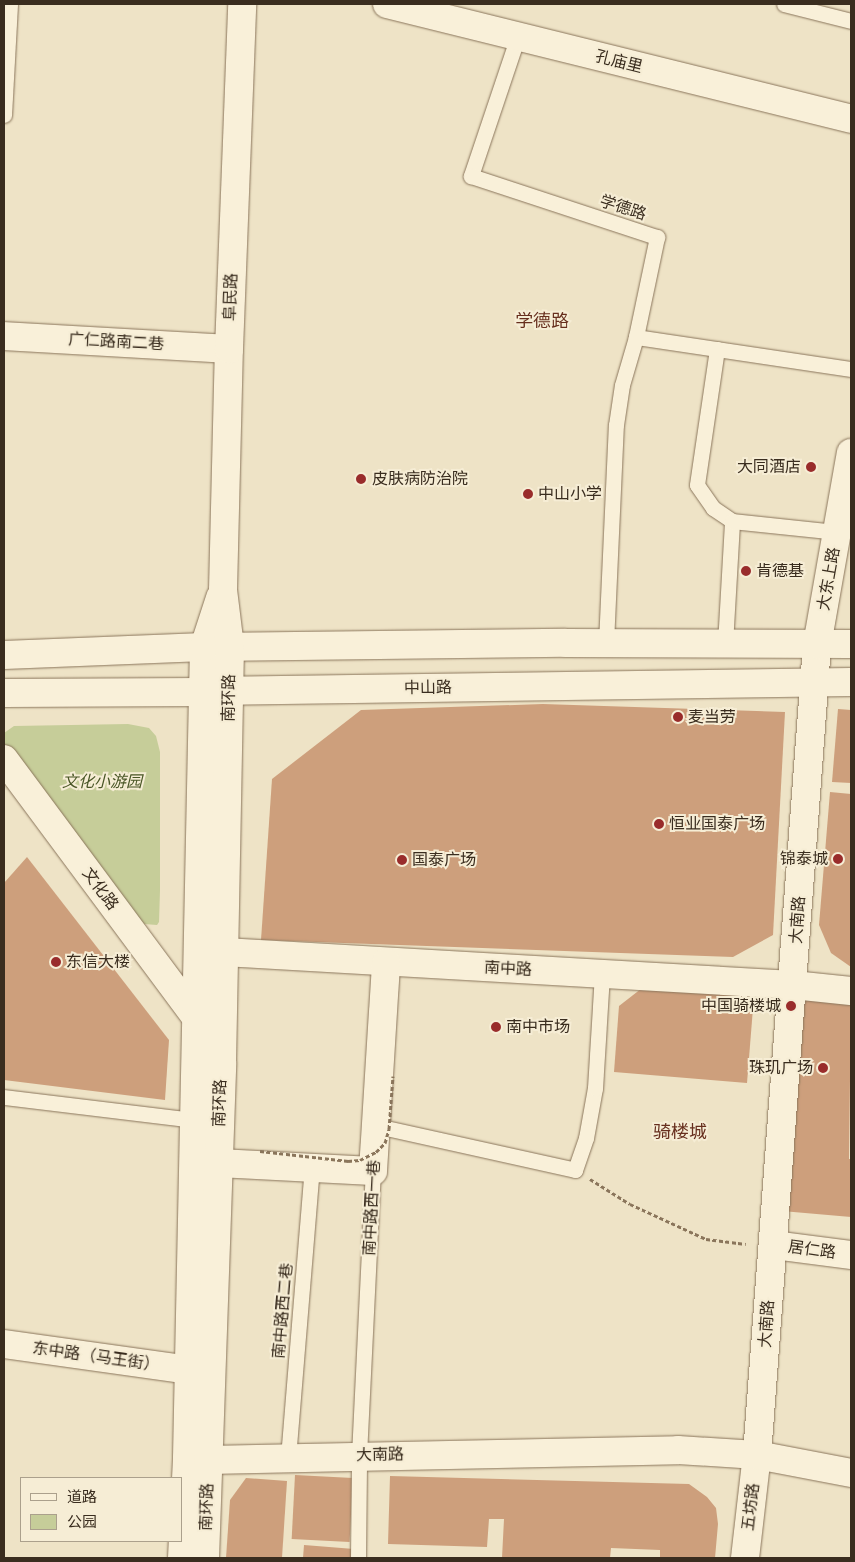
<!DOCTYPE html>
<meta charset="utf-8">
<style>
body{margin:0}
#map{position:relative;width:855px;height:1562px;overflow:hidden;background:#eee3c6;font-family:Spectral,"Noto Sans SC",serif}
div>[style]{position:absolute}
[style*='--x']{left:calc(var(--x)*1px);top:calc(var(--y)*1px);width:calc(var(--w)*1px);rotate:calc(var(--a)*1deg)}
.green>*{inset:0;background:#c6cd99}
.building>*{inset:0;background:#cd9f7c;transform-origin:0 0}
.path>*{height:3px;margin-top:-1.5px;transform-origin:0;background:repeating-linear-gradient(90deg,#8a755b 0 4px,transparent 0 6.5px)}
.roads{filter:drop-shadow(0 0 1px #8a755b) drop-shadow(0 0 1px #8a755b)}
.lane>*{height:15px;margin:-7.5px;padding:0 7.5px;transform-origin:7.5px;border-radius:7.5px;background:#f9f0d9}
.street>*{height:28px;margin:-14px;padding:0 14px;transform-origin:14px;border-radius:14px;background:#f9f0d9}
.secondary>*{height:28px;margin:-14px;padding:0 14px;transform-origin:14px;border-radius:14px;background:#f9f0d9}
.path-bridge>*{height:3px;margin-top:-1.5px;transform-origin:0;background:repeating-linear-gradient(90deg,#8a755b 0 4px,transparent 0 6.5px)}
.dots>*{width:14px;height:14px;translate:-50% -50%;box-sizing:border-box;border:2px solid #f6edd5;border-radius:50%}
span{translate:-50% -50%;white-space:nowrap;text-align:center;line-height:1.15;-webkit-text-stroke:4px #f6edd5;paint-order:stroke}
.street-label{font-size:16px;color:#3a2d1f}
.poi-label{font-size:16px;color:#3a2d1f}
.right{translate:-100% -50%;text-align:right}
.left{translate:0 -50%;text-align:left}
.park-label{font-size:16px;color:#495626;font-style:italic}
.neighbourhood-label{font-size:18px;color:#672f1e}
.frame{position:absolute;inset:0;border:5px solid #3a2d1f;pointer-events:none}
.legend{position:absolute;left:20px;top:1477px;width:162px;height:65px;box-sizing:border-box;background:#f6edd5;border:1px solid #aba08c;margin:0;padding:6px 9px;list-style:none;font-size:15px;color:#3a2d1f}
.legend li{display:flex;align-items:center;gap:10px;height:25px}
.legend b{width:25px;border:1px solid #aba08c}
</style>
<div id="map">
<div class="green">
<i style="clip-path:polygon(128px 724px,149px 728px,156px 736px,160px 752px,160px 890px,159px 922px,157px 925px,144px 924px,134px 918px,8px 754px,4px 745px,4px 733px,14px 726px)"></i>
</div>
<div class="building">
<i style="clip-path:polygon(543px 704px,785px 712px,773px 935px,733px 957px,261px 940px,272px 779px,361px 710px)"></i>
<i style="clip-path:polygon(838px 709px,851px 710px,851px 783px,832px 782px)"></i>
<i style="clip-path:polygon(830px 792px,851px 794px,851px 967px,831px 953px,819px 925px)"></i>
<i style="clip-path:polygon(27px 857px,169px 1040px,165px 1100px,4px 1080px,4px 883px)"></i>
<i style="clip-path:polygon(646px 985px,738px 992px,753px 1008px,747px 1083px,614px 1072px,619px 1006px)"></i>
<i style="clip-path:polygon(800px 996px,851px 1000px,849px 1159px,851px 1159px,851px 1217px,782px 1211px)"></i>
<i style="left:295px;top:1475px;width:58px;height:64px;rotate:3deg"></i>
<i style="clip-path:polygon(390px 1476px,689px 1484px,707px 1497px,716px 1508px,718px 1524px,715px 1558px,660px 1558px,660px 1550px,611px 1548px,610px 1558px,502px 1558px,504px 1519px,489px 1519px,487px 1547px,388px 1544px)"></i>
<i style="clip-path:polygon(246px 1478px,287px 1481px,282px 1558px,226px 1558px,230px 1500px)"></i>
<i style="clip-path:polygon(304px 1545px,354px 1549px,353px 1558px,303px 1558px)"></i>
</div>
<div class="path">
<i style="--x:590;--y:1179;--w:47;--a:32"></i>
<i style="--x:630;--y:1204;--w:84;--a:24.7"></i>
<i style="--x:706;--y:1239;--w:40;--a:7.1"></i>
</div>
<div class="roads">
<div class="lane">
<i style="--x:784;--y:4;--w:69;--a:14.2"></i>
<i style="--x:518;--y:36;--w:148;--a:108.6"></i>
<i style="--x:471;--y:176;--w:196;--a:18.2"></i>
<i style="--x:657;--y:237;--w:102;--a:101.9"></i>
<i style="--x:636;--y:337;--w:217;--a:8.5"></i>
<i style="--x:4;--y:115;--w:111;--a:-86.9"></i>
<i style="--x:717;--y:349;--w:137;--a:98.4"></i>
<i style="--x:697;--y:485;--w:28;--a:55"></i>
<i style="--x:713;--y:508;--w:23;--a:34"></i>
<i style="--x:606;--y:643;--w:218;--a:-87.4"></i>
<i style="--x:616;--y:425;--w:40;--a:-81.5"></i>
<i style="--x:622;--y:385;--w:50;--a:-73.7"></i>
<i style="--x:725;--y:644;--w:123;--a:-86.7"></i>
<i style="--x:732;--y:521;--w:106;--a:6"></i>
<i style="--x:4;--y:1097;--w:191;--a:6.9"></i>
<i style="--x:377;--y:1126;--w:203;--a:12.5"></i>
<i style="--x:575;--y:1170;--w:34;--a:-71"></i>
<i style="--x:586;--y:1138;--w:51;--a:-79.8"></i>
<i style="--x:595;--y:1088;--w:114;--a:-86.5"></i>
<i style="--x:288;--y:1458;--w:292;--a:-85.3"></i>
<i style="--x:358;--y:1558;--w:103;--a:-89.4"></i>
<i style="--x:359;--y:1455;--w:284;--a:-87.2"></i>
</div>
<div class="street">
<i style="--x:387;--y:4;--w:478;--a:13.9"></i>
<i style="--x:4;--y:336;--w:225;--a:3.3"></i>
<i style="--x:4;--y:655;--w:200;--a:-2.3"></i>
<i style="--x:4;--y:693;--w:198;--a:-0.3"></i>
<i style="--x:4;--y:759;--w:322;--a:53.4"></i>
<i style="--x:224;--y:952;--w:570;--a:3.32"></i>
<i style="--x:793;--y:985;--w:58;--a:5.9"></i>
<i style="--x:218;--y:1163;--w:155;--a:3"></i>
<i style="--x:373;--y:1171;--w:209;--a:-86.4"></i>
<i style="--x:773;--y:1245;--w:79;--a:7.3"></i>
<i style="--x:4;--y:1344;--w:187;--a:8"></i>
<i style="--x:745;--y:1558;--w:104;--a:-83.4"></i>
<i style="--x:757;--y:1455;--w:812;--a:-85.76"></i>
<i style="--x:817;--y:645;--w:195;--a:-80"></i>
</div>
<div class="secondary">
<i style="--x:213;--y:647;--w:352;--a:-0.7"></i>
<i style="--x:565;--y:643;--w:286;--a:0.2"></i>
<i style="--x:211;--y:691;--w:640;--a:-0.81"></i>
<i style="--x:208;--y:1460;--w:470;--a:-1.2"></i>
<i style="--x:678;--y:1450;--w:79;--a:3.6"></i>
<i style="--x:757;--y:1455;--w:96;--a:10.8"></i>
<i style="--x:182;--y:1558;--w:100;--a:-87.1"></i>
<i style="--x:187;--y:1458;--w:811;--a:-88.8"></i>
<i style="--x:204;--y:647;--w:52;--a:-71.9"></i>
<i style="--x:205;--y:1558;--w:495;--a:-88"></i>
<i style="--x:222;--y:1063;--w:416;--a:-88.9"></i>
<i style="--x:230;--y:647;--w:57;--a:-97"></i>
<i style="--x:223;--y:590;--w:241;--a:-88.6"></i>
<i style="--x:229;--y:349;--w:345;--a:-87.8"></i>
</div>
</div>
<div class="path-bridge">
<i style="--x:260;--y:1151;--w:89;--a:6.5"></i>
<i style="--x:348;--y:1161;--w:12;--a:-5"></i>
<i style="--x:360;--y:1160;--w:18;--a:-27"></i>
<i style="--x:376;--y:1152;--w:13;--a:-45"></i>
<i style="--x:385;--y:1143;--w:15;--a:-74"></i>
<i style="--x:389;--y:1129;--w:53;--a:-85.7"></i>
</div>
<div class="dots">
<i style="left:811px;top:467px;background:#992c2b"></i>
<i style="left:361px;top:479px;background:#992c2b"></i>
<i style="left:528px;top:494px;background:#992c2b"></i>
<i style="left:746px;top:571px;background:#992c2b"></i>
<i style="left:678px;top:717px;background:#992c2b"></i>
<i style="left:659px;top:824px;background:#992c2b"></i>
<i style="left:838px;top:859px;background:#992c2b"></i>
<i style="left:402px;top:860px;background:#992c2b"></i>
<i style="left:56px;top:962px;background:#992c2b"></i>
<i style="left:791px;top:1006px;background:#992c2b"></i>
<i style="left:496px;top:1027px;background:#992c2b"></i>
<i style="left:823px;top:1068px;background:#992c2b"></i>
</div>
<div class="street-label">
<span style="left:619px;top:62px;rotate:14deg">孔庙里</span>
<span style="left:623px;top:208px;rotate:18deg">学德路</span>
<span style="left:231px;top:297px;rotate:-88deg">阜民路</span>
<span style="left:116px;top:342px;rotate:3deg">广仁路南二巷</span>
<span style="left:829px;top:579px;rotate:-80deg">大东上路</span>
<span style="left:428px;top:688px;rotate:-1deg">中山路</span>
<span style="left:229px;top:698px;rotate:-89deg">南环路</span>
<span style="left:100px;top:889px;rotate:53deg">文化路</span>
<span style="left:798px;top:920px;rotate:-86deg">大南路</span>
<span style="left:508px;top:969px;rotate:3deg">南中路</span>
<span style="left:220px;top:1103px;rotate:-88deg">南环路</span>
<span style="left:372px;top:1208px;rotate:-87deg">南中路西一巷</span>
<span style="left:812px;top:1250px;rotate:8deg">居仁路</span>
<span style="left:283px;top:1311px;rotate:-85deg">南中路西二巷</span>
<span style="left:767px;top:1324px;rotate:-86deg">大南路</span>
<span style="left:96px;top:1357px;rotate:8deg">东中路（马王街）</span>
<span style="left:380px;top:1455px;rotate:-1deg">大南路</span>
<span style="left:207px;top:1507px;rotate:-88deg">南环路</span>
<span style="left:751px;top:1507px;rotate:-83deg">五坊路</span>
</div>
<div class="poi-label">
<span class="right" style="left:801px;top:467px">大同酒店</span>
<span class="left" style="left:372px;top:479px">皮肤病防治院</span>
<span class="left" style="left:538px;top:494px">中山小学</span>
<span class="left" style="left:756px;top:571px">肯德基</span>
<span class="left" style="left:688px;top:717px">麦当劳</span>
<span class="left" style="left:669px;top:824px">恒业国泰广场</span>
<span class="right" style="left:828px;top:859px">锦泰城</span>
<span class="left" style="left:412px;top:860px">国泰广场</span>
<span class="left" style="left:66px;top:962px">东信大楼</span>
<span class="right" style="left:781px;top:1006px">中国骑楼城</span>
<span class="left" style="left:506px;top:1027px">南中市场</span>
<span class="right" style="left:813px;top:1068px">珠玑广场</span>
</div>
<div class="park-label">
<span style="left:102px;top:782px">文化小游园</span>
</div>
<div class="neighbourhood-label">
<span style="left:542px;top:322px">学德路</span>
<span style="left:680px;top:1133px">骑楼城</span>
</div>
<div class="frame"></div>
<ul class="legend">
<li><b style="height:6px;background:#f9f0d9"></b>道路</li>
<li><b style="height:14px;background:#c6cd99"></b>公园</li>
</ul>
</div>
